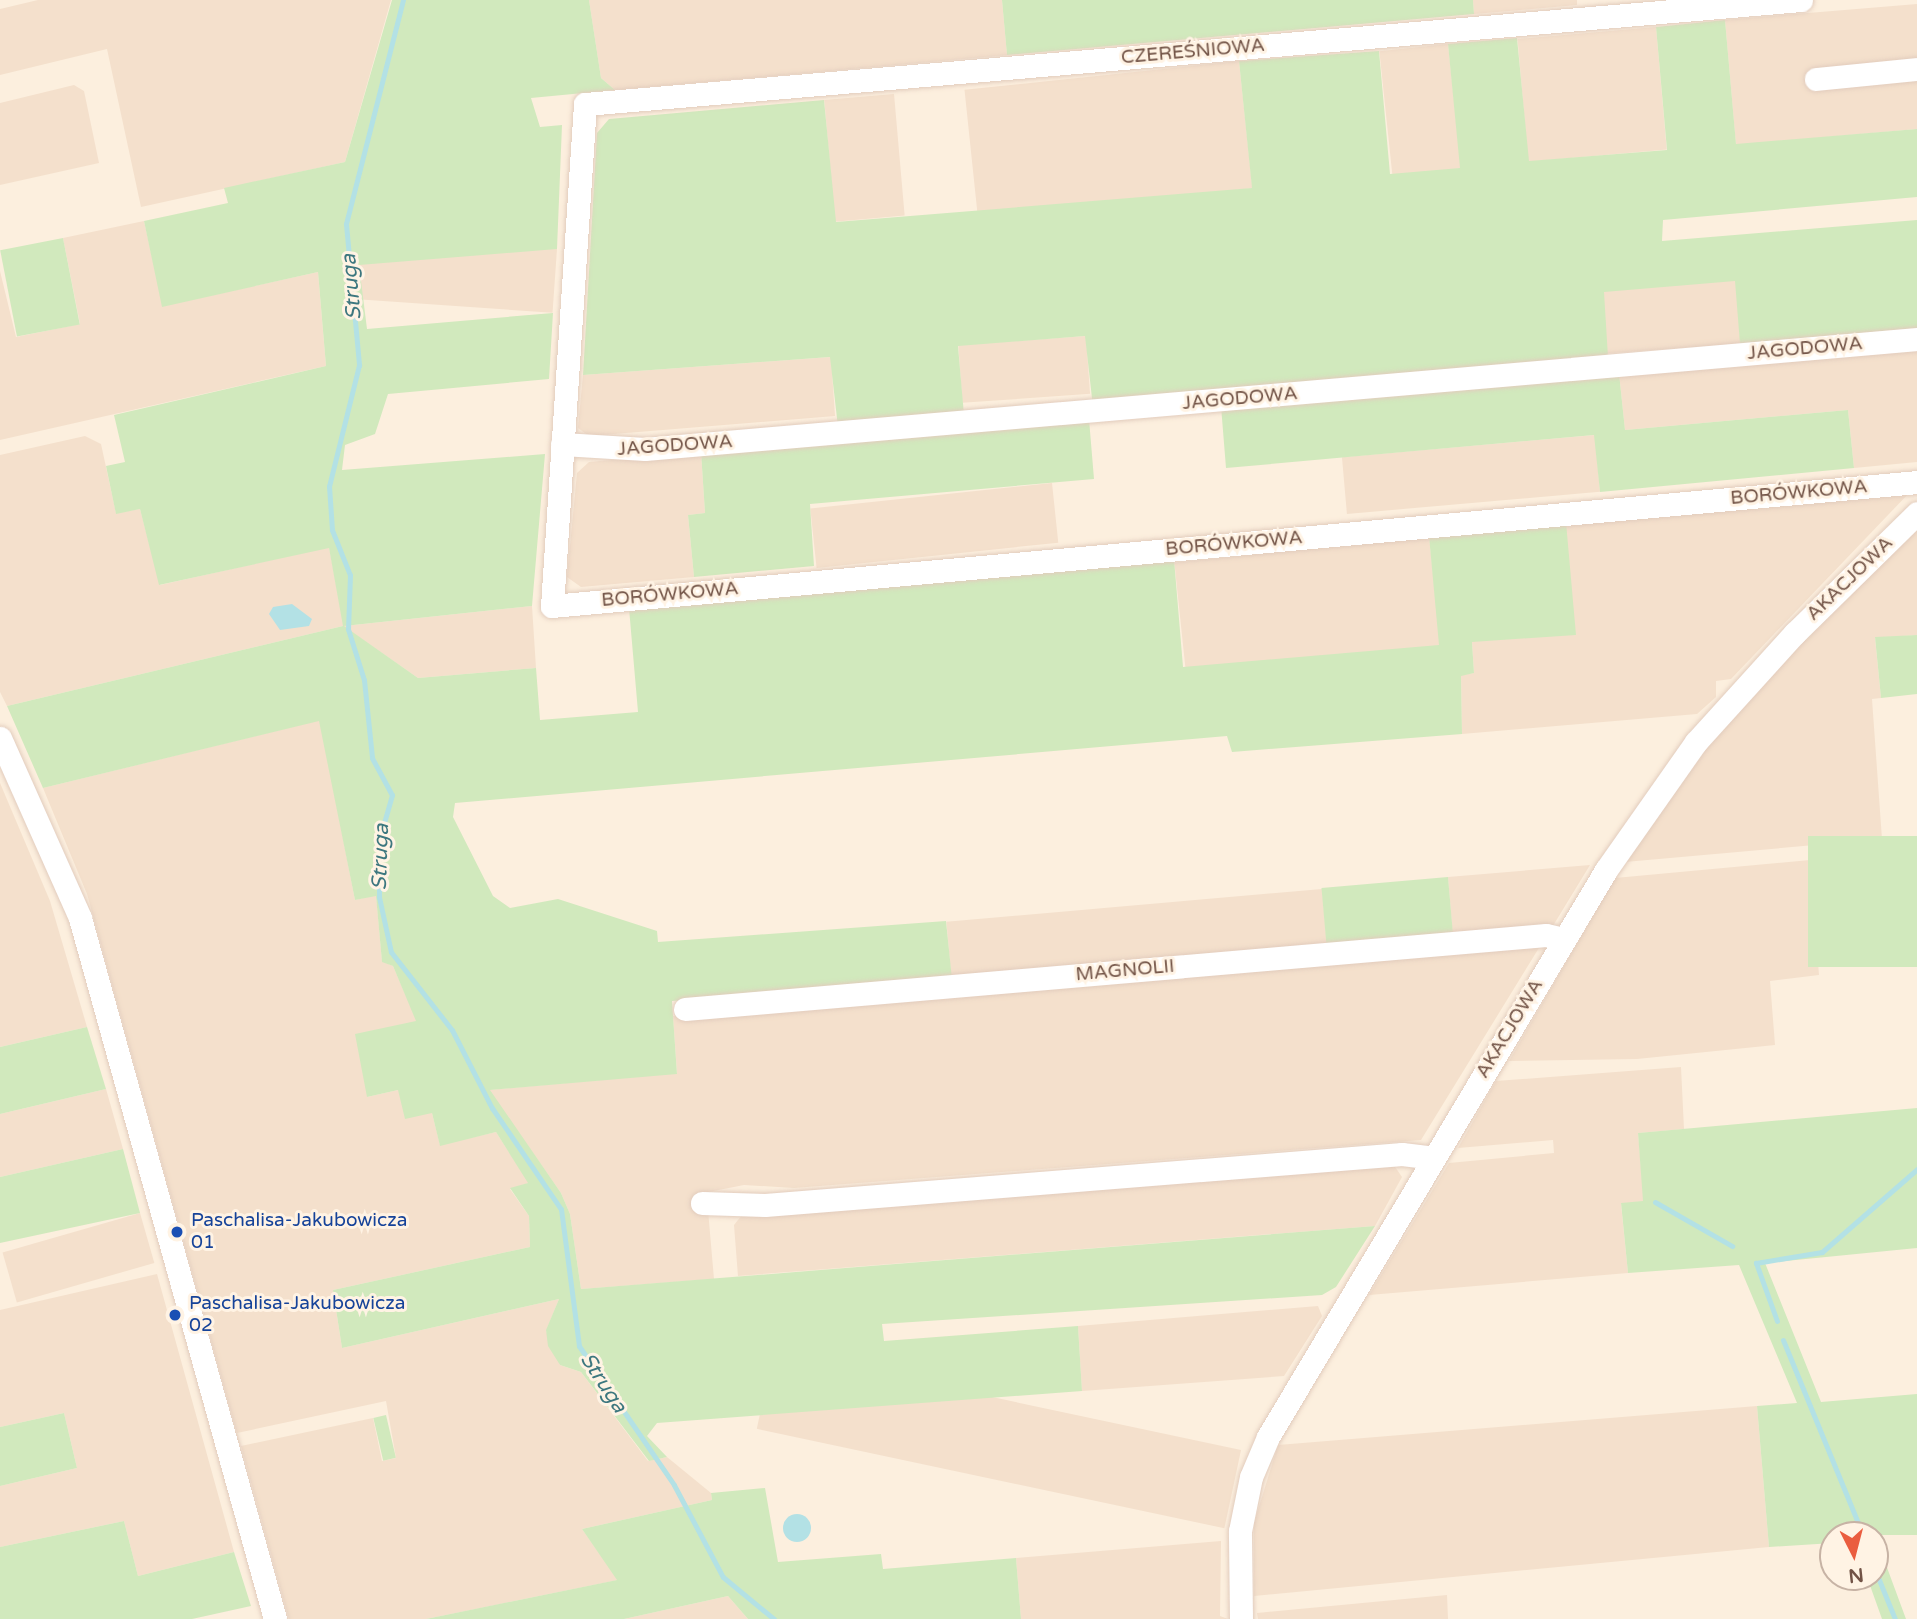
<!DOCTYPE html>
<meta charset="utf-8">
<style>
body{margin:0}
#map{position:relative;width:1917px;height:1619px;overflow:hidden;background:#fcefde;font-family:"Varela Round",sans-serif}
div>[style]{position:absolute}
[style*='--x']{left:calc(var(--x)*1px);top:calc(var(--y)*1px);width:calc(var(--w)*1px);rotate:calc(var(--a)*1deg)}
.residential>*{inset:0;background:#f4e0cc;transform-origin:0 0}
.green>*{inset:0;background:#d1e9bd;transform-origin:0 0}
.water>*{inset:0;background:#b3e1e5}
.round{border-radius:50%}
.stream>*{height:5px;margin:-2.5px;padding:0 2.5px;transform-origin:2.5px;border-radius:2.5px;background:#b3e1e5}
.roads{filter:drop-shadow(0 0 2px #e2ccbd) drop-shadow(0 0 2px #e2ccbd)}
.minor>*{height:23px;margin:-11.5px;padding:0 11.5px;transform-origin:11.5px;border-radius:11.5px;background:#fff}
.dots>*{width:19px;height:19px;translate:-50% -50%;box-sizing:border-box;border:4px solid #fff3e4;border-radius:50%}
span{translate:-50% -50%;white-space:nowrap;text-align:center;line-height:1.15;-webkit-text-stroke:6px #fff3e4;paint-order:stroke}
.street-label{font-size:19px;color:#725346}
.transit-label{font-size:19px;color:#164399}
.left{translate:0 -50%;text-align:left}
.water-label{font-size:21px;color:#3d777f;font-style:italic}
.north{position:absolute;left:1819px;top:1521px;width:70px;height:70px;box-sizing:border-box;background:#fff3e4;border:2px solid #c7b3a5;border-radius:50%;rotate:174deg;font-size:19px;font-weight:700;line-height:28px;text-align:center;color:#725346}
.north::after{content:'';display:block;margin:auto;width:24px;height:32px;background:#ea5d3f;clip-path:polygon(50% 0,100% 100%,50% 72%,0 100%)}
</style>
<div id="map">
<div class="residential">
<i style="clip-path:polygon(38px 0,391px 0,345px 162px,141px 207px,107px 49px,0 75px,0 9px)"></i>
<i style="clip-path:polygon(589px 0,1002px 0,1007px 55px,615px 90px,601px 78px)"></i>
<i style="clip-path:polygon(1473px 0,1577px 0,1577px 5px,1474px 14px)"></i>
<i style="clip-path:polygon(1917px 4px,1917px 63px,1805px 74px,1806px 84px,1917px 74px,1917px 129px,1736px 145px,1725px 20px)"></i>
<i style="left:1656px;top:27px;width:123px;height:139px;rotate:85deg"></i>
<i style="left:1448px;top:44px;width:125px;height:69px;rotate:84deg"></i>
<i style="left:1239px;top:61px;width:128px;height:276px;rotate:84deg"></i>
<i style="clip-path:polygon(74px 85px,84px 91px,99px 163px,0 185px,0 103px)"></i>
<i style="left:894px;top:94px;width:122px;height:70px;rotate:85deg"></i>
<i style="clip-path:polygon(144px 221px,163px 306px,318px 272px,326px 366px,0 440px,0 271px,16px 337px,80px 324px,63px 238px)"></i>
<i style="left:557px;top:249px;width:64px;height:199px;rotate:94deg"></i>
<i style="left:1736px;top:280px;width:64px;height:134px;rotate:86deg"></i>
<i style="left:1086px;top:336px;width:58px;height:128px;rotate:86deg"></i>
<i style="clip-path:polygon(1917px 344px,1917px 462px,1854px 468px,1848px 410px,1625px 430px,1619px 373px)"></i>
<i style="clip-path:polygon(831px 357px,835px 416px,589px 436px,578px 428px,583px 375px)"></i>
<i style="left:1595px;top:435px;width:57px;height:254px;rotate:85deg"></i>
<i style="clip-path:polygon(85px 436px,101px 444px,116px 513px,140px 509px,160px 585px,329px 547px,344px 626px,532px 606px,536px 668px,418px 678px,343px 626px,7px 706px,0 692px,0 455px)"></i>
<i style="clip-path:polygon(701px 452px,705px 513px,688px 515px,694px 577px,581px 587px,567px 577px,577px 473px,589px 462px)"></i>
<i style="left:1052px;top:483px;width:60px;height:243px;rotate:84deg"></i>
<i style="clip-path:polygon(1911px 491px,1731px 679px,1716px 681px,1716px 697px,1697px 714px,1462px 734px,1461px 675px,1474px 673px,1472px 642px,1566px 522px)"></i>
<i style="clip-path:polygon(1917px 528px,1917px 635px,1875px 638px,1881px 698px,1872px 699px,1882px 839px,1625px 862px,1734px 711px)"></i>
<i style="left:1429px;top:536px;width:110px;height:256px;rotate:84deg"></i>
<i style="clip-path:polygon(320px 720px,355px 900px,376px 895px,382px 961px,393px 966px,417px 1021px,367px 1097px,398px 1090px,432px 1113px,440px 1145px,496px 1132px,529px 1183px,510px 1189px,529px 1216px,530px 1247px,333px 1290px,342px 1348px,559px 1299px,546px 1331px,560px 1365px,581px 1372px,648px 1461px,667px 1457px,711px 1493px,712px 1500px,582px 1529px,618px 1580px,426px 1619px,289px 1619px,241px 1446px,373px 1418px,382px 1461px,396px 1458px,386px 1401px,237px 1433px,87px 894px,43px 788px)"></i>
<i style="clip-path:polygon(0 783px,50px 901px,87px 1027px,0 1047px)"></i>
<i style="clip-path:polygon(1810px 860px,1819px 975px,1770px 981px,1775px 1045px,1637px 1059px,1509px 1061px,1615px 878px)"></i>
<i style="clip-path:polygon(1590px 865px,1551px 929px,1453px 937px,1448px 877px)"></i>
<i style="left:1322px;top:889px;width:58px;height:377px;rotate:85deg"></i>
<i style="clip-path:polygon(1542px 943px,1421px 1140px,794px 1188px,744px 1185px,693px 1195px,694px 1206px,708px 1210px,714px 1279px,581px 1289px,570px 1214px,561px 1193px,489px 1090px,677px 1073px,673px 1016px)"></i>
<i style="clip-path:polygon(1681px 1067px,1684px 1129px,1638px 1133px,1644px 1202px,1621px 1204px,1628px 1273px,1369px 1295px,1449px 1163px,1554px 1153px,1553px 1140px,1458px 1148px,1496px 1081px)"></i>
<i style="clip-path:polygon(106px 1089px,123px 1149px,0 1177px,0 1114px)"></i>
<i style="clip-path:polygon(1393px 1164px,1402px 1177px,1375px 1226px,738px 1276px,734px 1225px,742px 1215px)"></i>
<i style="left:140px;top:1213px;width:52px;height:143px;rotate:74deg"></i>
<i style="clip-path:polygon(157px 1274px,234px 1552px,138px 1576px,124px 1521px,0 1547px,0 1486px,77px 1468px,64px 1413px,0 1427px,0 1310px)"></i>
<i style="clip-path:polygon(1318px 1306px,1322px 1316px,1284px 1376px,1082px 1391px,1078px 1326px)"></i>
<i style="clip-path:polygon(1757px 1406px,1769px 1547px,1254px 1596px,1254px 1523px,1278px 1445px)"></i>
<i style="left:1241px;top:1450px;width:80px;height:478px;rotate:102deg"></i>
<i style="clip-path:polygon(1221px 1541px,1220px 1616px,1228px 1619px,1021px 1619px,1016px 1558px)"></i>
<i style="clip-path:polygon(1447px 1595px,1448px 1619px,1258px 1619px,1257px 1613px)"></i>
<i style="clip-path:polygon(728px 1596px,748px 1619px,624px 1619px)"></i>
</div>
<div class="green">
<i style="clip-path:polygon(392px 0,589px 0,601px 78px,615px 90px,531px 98px,540px 127px,562px 125px,557px 249px,359px 265px,367px 329px,553px 313px,549px 379px,388px 394px,375px 434px,345px 445px,342px 470px,545px 454px,532px 606px,344px 626px,418px 678px,536px 668px,540px 720px,638px 712px,629px 608px,1174px 559px,1183px 667px,1439px 645px,1429px 536px,1566px 522px,1576px 635px,1472px 642px,1474px 673px,1461px 676px,1462px 734px,1232px 752px,1227px 736px,455px 803px,453px 817px,493px 896px,510px 908px,558px 899px,657px 931px,658px 942px,946px 921px,952px 979px,672px 1001px,677px 1074px,490px 1090px,561px 1193px,570px 1214px,581px 1289px,1375px 1226px,1336px 1287px,1322px 1295px,882px 1324px,884px 1341px,1078px 1326px,1082px 1391px,657px 1423px,647px 1436px,667px 1457px,649px 1461px,581px 1372px,560px 1365px,548px 1346px,546px 1330px,559px 1299px,342px 1348px,333px 1290px,530px 1247px,529px 1216px,510px 1188px,528px 1183px,496px 1132px,440px 1146px,432px 1113px,405px 1119px,398px 1090px,367px 1097px,355px 1034px,416px 1021px,393px 966px,382px 962px,376px 896px,355px 900px,319px 721px,43px 788px,7px 706px,343px 626px,329px 548px,159px 585px,140px 509px,116px 514px,106px 466px,125px 462px,114px 415px,326px 366px,318px 272px,162px 307px,144px 221px,228px 203px,224px 188px,345px 162px)"></i>
<i style="clip-path:polygon(1002px 0,1473px 0,1474px 14px,1007px 55px)"></i>
<i style="clip-path:polygon(1725px 20px,1736px 144px,1917px 129px,1917px 197px,1663px 220px,1662px 241px,1917px 220px,1917px 328px,1740px 344px,1735px 281px,1604px 292px,1608px 357px,1093px 407px,1085px 336px,958px 346px,964px 415px,838px 427px,830px 357px,583px 375px,597px 133px,609px 119px,824px 100px,836px 222px,1252px 188px,1239px 61px,1379px 51px,1390px 174px,1460px 168px,1448px 44px,1517px 38px,1529px 161px,1667px 150px,1656px 27px)"></i>
<i style="left:63px;top:238px;width:88px;height:64px;rotate:79deg"></i>
<i style="clip-path:polygon(1619px 373px,1625px 430px,1848px 410px,1854px 468px,1600px 492px,1594px 435px,1226px 468px,1221px 406px)"></i>
<i style="clip-path:polygon(1089px 419px,1094px 479px,810px 504px,814px 566px,694px 577px,688px 515px,705px 513px,701px 452px)"></i>
<i style="clip-path:polygon(1917px 635px,1917px 694px,1881px 698px,1875px 637px)"></i>
<i style="left:1917px;top:836px;width:131px;height:109px;rotate:90deg"></i>
<i style="left:1448px;top:877px;width:60px;height:127px;rotate:85deg"></i>
<i style="clip-path:polygon(87px 1027px,106px 1089px,0 1114px,0 1047px)"></i>
<i style="clip-path:polygon(1917px 1108px,1917px 1248px,1765px 1263px,1821px 1402px,1917px 1394px,1917px 1535px,1833px 1535px,1833px 1543px,1769px 1547px,1757px 1406px,1797px 1403px,1739px 1265px,1628px 1273px,1621px 1203px,1643px 1201px,1638px 1133px)"></i>
<i style="clip-path:polygon(123px 1149px,140px 1213px,0 1243px,0 1177px)"></i>
<i style="clip-path:polygon(64px 1413px,77px 1468px,0 1486px,0 1427px)"></i>
<i style="left:386px;top:1415px;width:44px;height:13px;rotate:77deg"></i>
<i style="clip-path:polygon(765px 1488px,778px 1562px,881px 1554px,883px 1569px,1016px 1558px,1021px 1619px,748px 1619px,728px 1596px,624px 1619px,426px 1619px,617px 1580px,582px 1529px,712px 1500px,711px 1493px)"></i>
<i style="clip-path:polygon(124px 1521px,138px 1576px,234px 1552px,251px 1606px,192px 1619px,0 1619px,0 1547px)"></i>
<i style="clip-path:polygon(1882px 1554px,1906px 1619px,1882px 1619px,1867px 1577px,1875px 1577px,1875px 1555px)"></i>
</div>
<div class="water">
<i style="clip-path:polygon(292px 604px,312px 619px,309px 626px,280px 630px,269px 614px,273px 607px)"></i>
<i class="round" style="left:783px;top:1514px;width:28px;height:28px"></i>
</div>
<div class="stream">
<i style="--x:403;--y:0;--w:231;--a:104.3"></i>
<i style="--x:346;--y:224;--w:142;--a:84.7"></i>
<i style="--x:359;--y:365;--w:125;--a:103.9"></i>
<i style="--x:329;--y:486;--w:44;--a:86.1"></i>
<i style="--x:332;--y:530;--w:48;--a:68.2"></i>
<i style="--x:350;--y:575;--w:54;--a:92.1"></i>
<i style="--x:348;--y:629;--w:53;--a:72.6"></i>
<i style="--x:364;--y:680;--w:78;--a:84.1"></i>
<i style="--x:372;--y:758;--w:42;--a:61.6"></i>
<i style="--x:392;--y:795;--w:47;--a:106.1"></i>
<i style="--x:379;--y:840;--w:57;--a:90"></i>
<i style="--x:379;--y:897;--w:56;--a:77.7"></i>
<i style="--x:391;--y:952;--w:99;--a:52"></i>
<i style="--x:452;--y:1030;--w:88;--a:62.9"></i>
<i style="--x:492;--y:1108;--w:122;--a:55.7"></i>
<i style="--x:561;--y:1209;--w:138;--a:82.5"></i>
<i style="--x:579;--y:1346;--w:168;--a:55.6"></i>
<i style="--x:674;--y:1485;--w:104;--a:62"></i>
<i style="--x:723;--y:1577;--w:66;--a:39.5"></i>
<i style="--x:1655;--y:1202;--w:89;--a:29.7"></i>
<i style="--x:1777;--y:1321;--w:62;--a:-109.9"></i>
<i style="--x:1756;--y:1263;--w:67;--a:-9.5"></i>
<i style="--x:1822;--y:1252;--w:126;--a:-41.1"></i>
<i style="--x:1783;--y:1340;--w:209;--a:67.7"></i>
<i style="--x:1875;--y:1570;--w:53;--a:67.8"></i>
</div>
<div class="roads">
<div class="minor">
<i style="--x:1801;--y:0;--w:1220;--a:175.11"></i>
<i style="--x:585;--y:104;--w:503;--a:93.76"></i>
<i style="--x:552;--y:606;--w:1371;--a:-5.19"></i>
<i style="--x:1816;--y:79;--w:101;--a:-5.7"></i>
<i style="--x:562;--y:444;--w:83;--a:3.4"></i>
<i style="--x:645;--y:449;--w:1277;--a:-4.94"></i>
<i style="--x:0;--y:738;--w:197;--a:66"></i>
<i style="--x:80;--y:918;--w:728;--a:74.45"></i>
<i style="--x:685;--y:1009;--w:864;--a:-4.91"></i>
<i style="--x:1546;--y:935;--w:18;--a:13"></i>
<i style="--x:702;--y:1203;--w:63;--a:1.8"></i>
<i style="--x:765;--y:1205;--w:639;--a:-4.58"></i>
<i style="--x:1402;--y:1154;--w:31;--a:7"></i>
<i style="--x:1241;--y:1619;--w:88;--a:-90.7"></i>
<i style="--x:1240;--y:1531;--w:55;--a:-78.5"></i>
<i style="--x:1251;--y:1477;--w:43;--a:-67"></i>
<i style="--x:1268;--y:1437;--w:660;--a:-59.2"></i>
<i style="--x:1606;--y:870;--w:156;--a:-54.9"></i>
<i style="--x:1696;--y:742;--w:147;--a:-47.8"></i>
<i style="--x:1795;--y:633;--w:171;--a:-44.5"></i>
</div>
</div>
<div class="dots">
<i style="left:177px;top:1232px;background:#1a4fb4"></i>
<i style="left:175px;top:1315px;background:#1a4fb4"></i>
</div>
<div class="street-label">
<span style="left:1193px;top:52px;rotate:-5deg">CZEREŚNIOWA</span>
<span style="left:1805px;top:349px;rotate:-5deg">JAGODOWA</span>
<span style="left:1240px;top:399px;rotate:-5deg">JAGODOWA</span>
<span style="left:675px;top:446px;rotate:-4deg">JAGODOWA</span>
<span style="left:1799px;top:493px;rotate:-5deg">BORÓWKOWA</span>
<span style="left:1234px;top:544px;rotate:-5deg">BORÓWKOWA</span>
<span style="left:1850px;top:579px;rotate:-44deg">AKACJOWA</span>
<span style="left:670px;top:595px;rotate:-5deg">BORÓWKOWA</span>
<span style="left:1125px;top:971px;rotate:-5deg">MAGNOLII</span>
<span style="left:1510px;top:1029px;rotate:-59deg">AKACJOWA</span>
</div>
<div class="transit-label">
<span class="left" style="left:191px;top:1232px">Paschalisa-Jakubowicza<br>01</span>
<span class="left" style="left:189px;top:1315px">Paschalisa-Jakubowicza<br>02</span>
</div>
<div class="water-label">
<span style="left:352px;top:287px;rotate:-95deg">Struga</span>
<span style="left:381px;top:857px;rotate:-88deg">Struga</span>
<span style="left:603px;top:1383px;rotate:57deg">Struga</span>
</div>
<div class="north">N</div>
</div>
